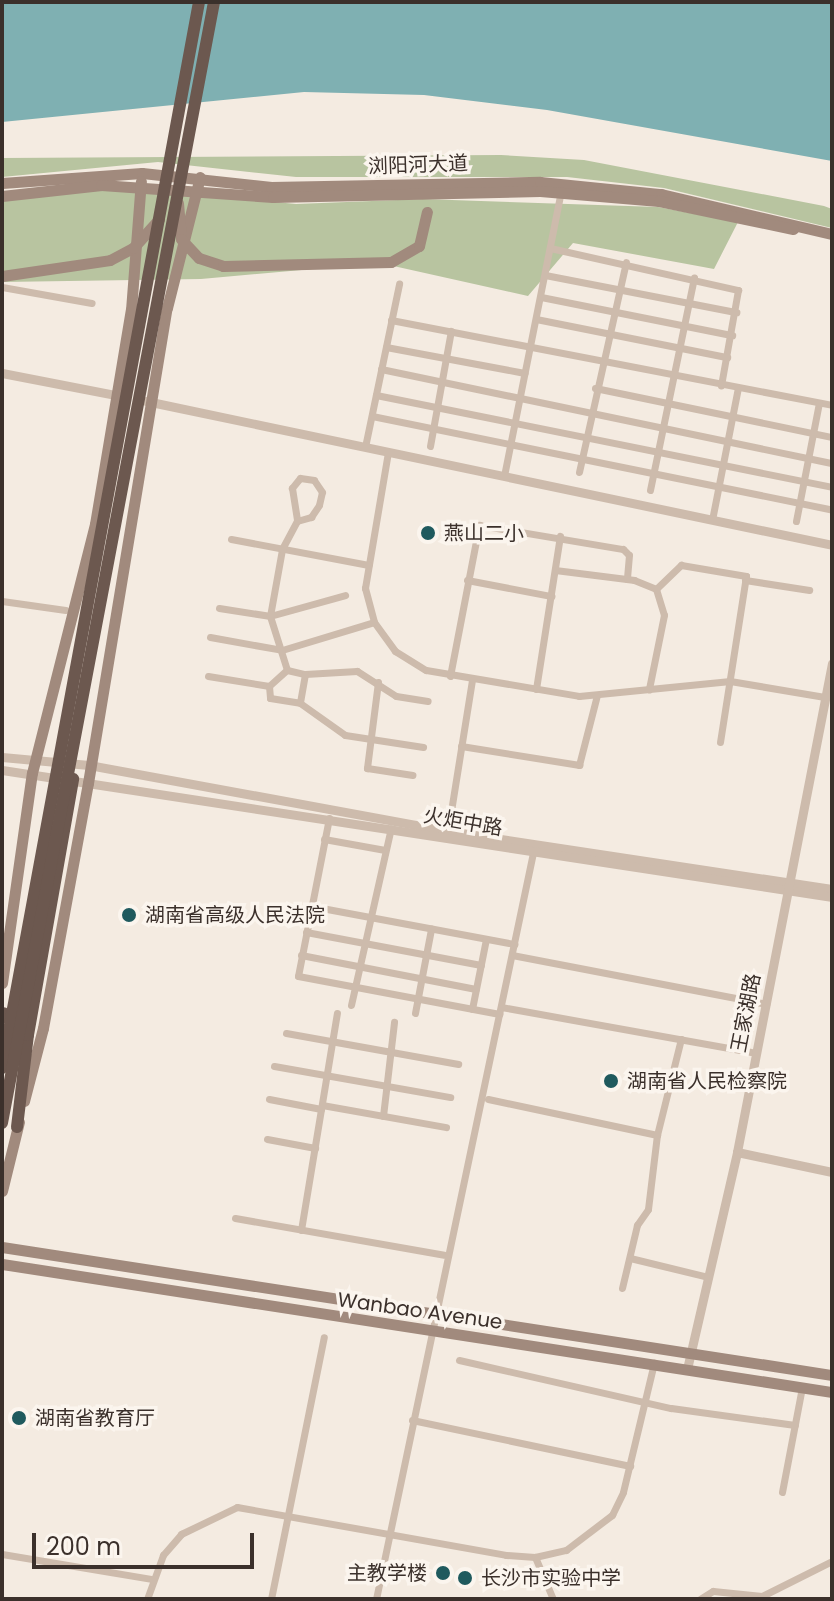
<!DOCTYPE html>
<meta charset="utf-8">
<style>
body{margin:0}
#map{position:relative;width:834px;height:1601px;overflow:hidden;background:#f4ebe1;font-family:Poppins,"Noto Sans SC",sans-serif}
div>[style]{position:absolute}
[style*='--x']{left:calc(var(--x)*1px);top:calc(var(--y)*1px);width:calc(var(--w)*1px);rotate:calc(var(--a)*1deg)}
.green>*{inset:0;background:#b8c4a0}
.water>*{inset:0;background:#7fb0b2}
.minor>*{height:7px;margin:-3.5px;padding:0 3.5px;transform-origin:3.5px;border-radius:3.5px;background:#cdbbac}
.tertiary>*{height:9px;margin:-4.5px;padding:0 4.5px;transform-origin:4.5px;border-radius:4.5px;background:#cdbbac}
.secondary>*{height:11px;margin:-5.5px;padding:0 5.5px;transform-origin:5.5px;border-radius:5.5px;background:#a18a7d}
.trunk>*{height:12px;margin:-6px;padding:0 6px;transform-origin:6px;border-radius:6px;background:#6c584f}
.secondary-bridge>*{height:11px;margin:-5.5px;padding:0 5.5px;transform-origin:5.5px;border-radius:5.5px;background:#a18a7d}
.trunk-bridge>*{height:12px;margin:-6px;padding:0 6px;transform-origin:6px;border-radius:6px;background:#6c584f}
.dots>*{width:22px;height:22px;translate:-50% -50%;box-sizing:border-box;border:4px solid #fbf5ee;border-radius:50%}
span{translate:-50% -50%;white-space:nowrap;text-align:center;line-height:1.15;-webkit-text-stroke:7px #fbf5ee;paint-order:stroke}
.street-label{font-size:20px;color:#3b302b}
.poi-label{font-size:20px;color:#3b302b}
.left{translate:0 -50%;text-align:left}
.right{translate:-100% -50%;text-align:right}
.frame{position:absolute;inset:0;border:4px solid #3b302b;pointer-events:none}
.scale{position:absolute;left:32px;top:1533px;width:222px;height:36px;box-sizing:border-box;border:4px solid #3b302b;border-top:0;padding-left:10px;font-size:24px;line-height:28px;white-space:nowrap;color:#3b302b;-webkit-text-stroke:6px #fbf5ee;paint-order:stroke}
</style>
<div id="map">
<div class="green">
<i style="clip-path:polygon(501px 155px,584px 160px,824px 206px,832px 209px,832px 228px,664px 188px,567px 177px,296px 177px,158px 162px,2px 177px,2px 158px)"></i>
<i style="clip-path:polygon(101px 185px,296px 204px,423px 199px,658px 207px,738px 222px,714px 269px,573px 243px,528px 296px,380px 263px,201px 279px,2px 282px,2px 198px)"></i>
</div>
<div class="water">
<i style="clip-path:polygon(2px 2px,832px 2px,832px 161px,547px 110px,424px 95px,304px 92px,2px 122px)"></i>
</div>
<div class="minor">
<i style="--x:550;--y:248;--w:193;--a:12.6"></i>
<i style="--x:738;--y:290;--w:97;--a:100.1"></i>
<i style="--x:545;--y:275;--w:195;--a:11"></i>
<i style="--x:2;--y:287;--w:91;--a:10.1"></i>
<i style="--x:541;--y:297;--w:195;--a:11.3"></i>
<i style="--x:536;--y:319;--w:195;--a:11.3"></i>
<i style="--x:391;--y:320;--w:449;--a:10.9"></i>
<i style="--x:386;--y:347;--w:141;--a:10.6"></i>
<i style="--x:381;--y:369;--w:461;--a:11.8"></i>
<i style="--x:595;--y:388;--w:242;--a:11.7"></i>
<i style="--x:376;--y:395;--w:465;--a:11.4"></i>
<i style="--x:372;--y:416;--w:470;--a:11.5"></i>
<i style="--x:430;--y:446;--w:117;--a:-79.7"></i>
<i style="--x:365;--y:447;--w:167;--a:-78.2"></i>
<i style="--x:388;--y:452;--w:138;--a:99.6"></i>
<i style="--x:365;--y:588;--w:35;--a:75"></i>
<i style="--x:374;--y:622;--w:36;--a:54"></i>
<i style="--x:395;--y:651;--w:36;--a:32"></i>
<i style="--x:426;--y:670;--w:155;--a:9.6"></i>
<i style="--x:579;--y:696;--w:152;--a:-5.7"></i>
<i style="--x:730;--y:681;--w:96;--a:9.6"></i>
<i style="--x:579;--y:472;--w:215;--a:-77.4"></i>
<i style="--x:504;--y:476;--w:290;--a:-78.7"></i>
<i style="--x:650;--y:490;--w:217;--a:-78.3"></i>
<i style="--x:712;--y:520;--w:135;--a:-78.9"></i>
<i style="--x:796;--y:521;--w:120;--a:-79"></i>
<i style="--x:231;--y:539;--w:140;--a:10.7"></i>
<i style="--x:555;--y:570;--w:80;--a:7.2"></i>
<i style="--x:634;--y:580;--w:24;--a:22"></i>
<i style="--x:656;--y:589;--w:27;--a:73"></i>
<i style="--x:664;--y:615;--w:76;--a:101.5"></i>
<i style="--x:467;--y:580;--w:86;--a:10.8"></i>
<i style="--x:745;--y:580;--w:65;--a:8.9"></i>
<i style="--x:656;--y:589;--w:35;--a:-44"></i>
<i style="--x:681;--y:565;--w:66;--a:9.6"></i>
<i style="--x:746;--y:576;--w:168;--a:98.9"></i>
<i style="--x:2;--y:601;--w:64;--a:8.1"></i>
<i style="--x:219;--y:608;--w:52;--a:8.9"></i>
<i style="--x:270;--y:616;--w:78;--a:-15.6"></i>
<i style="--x:210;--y:637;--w:73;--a:10.2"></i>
<i style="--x:282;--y:650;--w:96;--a:-16.9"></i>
<i style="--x:287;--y:670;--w:57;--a:-107.5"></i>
<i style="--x:270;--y:616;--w:68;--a:-79.8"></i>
<i style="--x:282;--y:549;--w:32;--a:-62"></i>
<i style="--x:297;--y:521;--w:15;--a:-16"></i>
<i style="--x:311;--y:517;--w:14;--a:-56"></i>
<i style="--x:319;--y:505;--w:13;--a:-77"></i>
<i style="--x:322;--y:492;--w:14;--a:-124"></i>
<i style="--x:314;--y:480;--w:14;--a:-172"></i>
<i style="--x:300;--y:478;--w:13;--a:129"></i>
<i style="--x:292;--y:488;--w:33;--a:81"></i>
<i style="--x:305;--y:674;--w:52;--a:-3.3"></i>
<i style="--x:357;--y:671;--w:46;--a:32.7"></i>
<i style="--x:396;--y:696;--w:32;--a:9"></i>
<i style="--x:208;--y:676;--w:62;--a:9.3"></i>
<i style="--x:269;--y:686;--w:12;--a:85"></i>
<i style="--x:270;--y:698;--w:30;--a:9"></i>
<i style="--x:450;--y:676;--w:154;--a:-79.1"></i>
<i style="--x:479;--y:525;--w:146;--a:9.5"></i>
<i style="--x:623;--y:549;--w:8;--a:45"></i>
<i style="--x:629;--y:555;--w:24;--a:95"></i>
<i style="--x:378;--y:682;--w:87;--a:97.3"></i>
<i style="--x:367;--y:768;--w:46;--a:8.8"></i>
<i style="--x:269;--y:686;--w:24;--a:-42"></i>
<i style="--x:287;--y:670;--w:18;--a:13"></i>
<i style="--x:305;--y:674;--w:29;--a:100"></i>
<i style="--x:300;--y:703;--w:55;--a:35.4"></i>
<i style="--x:345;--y:735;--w:79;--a:8.7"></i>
<i style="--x:536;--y:689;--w:155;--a:-81.1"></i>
<i style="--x:461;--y:746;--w:120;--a:9.1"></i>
<i style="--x:579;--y:765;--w:72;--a:-75.6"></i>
<i style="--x:329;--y:818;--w:161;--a:101.1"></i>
<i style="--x:298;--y:976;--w:205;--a:10.7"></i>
<i style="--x:447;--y:836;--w:158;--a:-80.9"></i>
<i style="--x:324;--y:839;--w:62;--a:10.2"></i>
<i style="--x:311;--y:906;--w:207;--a:10.6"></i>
<i style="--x:306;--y:932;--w:178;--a:10.7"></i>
<i style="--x:301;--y:955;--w:178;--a:11"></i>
<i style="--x:512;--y:955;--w:259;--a:10.9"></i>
<i style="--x:351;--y:1005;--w:181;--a:-77.3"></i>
<i style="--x:501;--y:1007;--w:254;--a:10.2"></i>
<i style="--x:472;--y:1009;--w:71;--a:-78.7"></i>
<i style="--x:415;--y:1013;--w:86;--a:-79.2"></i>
<i style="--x:286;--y:1033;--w:175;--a:10.2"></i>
<i style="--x:274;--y:1066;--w:179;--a:10"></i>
<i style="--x:269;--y:1099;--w:53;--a:10.9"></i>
<i style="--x:488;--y:1099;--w:173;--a:12"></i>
<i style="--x:322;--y:1105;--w:126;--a:10.1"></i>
<i style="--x:383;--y:1116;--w:95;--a:-83.3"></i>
<i style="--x:267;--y:1139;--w:49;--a:10.6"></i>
<i style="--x:235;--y:1218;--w:212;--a:10"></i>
<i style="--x:301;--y:1230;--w:220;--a:-80.6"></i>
<i style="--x:630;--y:1258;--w:80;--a:13.7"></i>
<i style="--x:622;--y:1288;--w:65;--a:-76.6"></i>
<i style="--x:637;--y:1225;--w:19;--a:-55"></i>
<i style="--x:648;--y:1209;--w:75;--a:-83.1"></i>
<i style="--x:657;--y:1135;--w:99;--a:-76"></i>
<i style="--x:459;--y:1360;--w:217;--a:12.8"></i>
<i style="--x:671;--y:1408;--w:125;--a:7.8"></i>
<i style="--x:412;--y:1420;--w:223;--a:11.9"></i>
<i style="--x:782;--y:1492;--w:107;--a:-79.2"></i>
<i style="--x:2;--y:1554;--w:151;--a:9.5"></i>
<i style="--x:535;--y:1557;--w:46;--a:66.8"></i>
<i style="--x:147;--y:1599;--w:47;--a:-70"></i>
<i style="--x:163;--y:1555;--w:28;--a:-49"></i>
<i style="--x:181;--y:1534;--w:62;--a:-25.7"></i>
<i style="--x:237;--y:1507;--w:273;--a:10.1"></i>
<i style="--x:506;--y:1555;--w:29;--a:4"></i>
<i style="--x:535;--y:1557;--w:32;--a:-13"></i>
<i style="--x:566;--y:1550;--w:58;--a:-37.3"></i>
<i style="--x:612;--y:1515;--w:25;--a:-64"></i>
<i style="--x:623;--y:1492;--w:133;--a:-76.5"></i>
<i style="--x:271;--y:1599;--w:267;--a:-78.6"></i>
<i style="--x:376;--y:1599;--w:762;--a:-78.12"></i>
<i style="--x:700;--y:1599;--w:15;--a:-32"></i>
<i style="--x:713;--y:1591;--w:49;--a:5.8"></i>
<i style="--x:762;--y:1596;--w:78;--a:-26.6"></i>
</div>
<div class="tertiary">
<i style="--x:2;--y:373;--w:120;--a:11"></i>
<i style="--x:146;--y:401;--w:701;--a:11.85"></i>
<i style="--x:2;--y:757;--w:87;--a:5.3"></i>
<i style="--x:89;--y:765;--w:365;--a:10.4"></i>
<i style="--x:448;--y:831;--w:388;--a:8.6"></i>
<i style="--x:2;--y:770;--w:840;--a:8.7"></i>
<i style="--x:737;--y:1152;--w:97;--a:11.9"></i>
<i style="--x:687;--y:1369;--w:223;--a:-77"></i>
<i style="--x:737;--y:1152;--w:498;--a:-79"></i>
</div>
<div class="secondary">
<i style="--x:2;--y:183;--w:140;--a:-4.1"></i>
<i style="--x:142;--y:173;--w:130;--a:6.2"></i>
<i style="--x:271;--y:187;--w:269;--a:-1.1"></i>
<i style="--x:540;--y:182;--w:122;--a:5.7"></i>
<i style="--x:661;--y:194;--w:176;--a:13.2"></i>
<i style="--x:2;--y:196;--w:100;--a:-6.3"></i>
<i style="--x:101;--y:185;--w:172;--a:4"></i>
<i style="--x:273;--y:197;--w:267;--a:-1.3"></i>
<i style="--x:540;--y:191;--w:119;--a:4.8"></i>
<i style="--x:659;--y:201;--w:137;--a:11.8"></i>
<i style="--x:2;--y:983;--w:212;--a:-81.9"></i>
<i style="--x:32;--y:773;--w:257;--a:-75.8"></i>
<i style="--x:95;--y:524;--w:217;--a:-80.5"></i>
<i style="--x:131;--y:310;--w:129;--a:-85.6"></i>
<i style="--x:24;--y:1101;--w:75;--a:-75.4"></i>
<i style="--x:43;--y:1028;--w:249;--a:-79.6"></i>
<i style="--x:88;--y:783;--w:482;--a:-80.6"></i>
<i style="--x:167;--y:308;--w:135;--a:-75.9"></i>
<i style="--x:2;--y:1191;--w:71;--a:-76.2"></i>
<i style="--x:2;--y:1247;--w:840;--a:8.77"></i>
<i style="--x:2;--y:1264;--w:840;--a:8.77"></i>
</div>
<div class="trunk">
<i style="--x:2;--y:1018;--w:5;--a:-68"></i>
<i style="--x:17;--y:1127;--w:93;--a:-83.2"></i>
</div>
<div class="secondary-bridge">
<i style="--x:178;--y:203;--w:36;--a:85"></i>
<i style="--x:181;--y:239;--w:26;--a:47"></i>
<i style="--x:199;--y:258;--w:25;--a:18"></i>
<i style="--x:223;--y:266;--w:168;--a:-1.4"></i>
<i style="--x:391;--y:262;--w:32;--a:-30"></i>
<i style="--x:419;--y:246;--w:35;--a:-77"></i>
<i style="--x:2;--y:276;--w:109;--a:-8.4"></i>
<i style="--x:110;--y:260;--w:26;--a:-28"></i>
<i style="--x:133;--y:248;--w:39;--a:-48"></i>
</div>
<div class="trunk-bridge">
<i style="--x:28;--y:1035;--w:260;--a:-80"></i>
<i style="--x:2;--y:1068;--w:1084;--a:-79.53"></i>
<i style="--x:2;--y:1123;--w:1141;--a:-79.29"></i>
</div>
<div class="dots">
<i style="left:428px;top:533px;background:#1f5a5e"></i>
<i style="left:129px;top:915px;background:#1f5a5e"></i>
<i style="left:611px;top:1081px;background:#1f5a5e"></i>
<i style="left:19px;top:1418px;background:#1f5a5e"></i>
<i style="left:443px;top:1573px;background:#1f5a5e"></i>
<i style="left:465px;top:1578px;background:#1f5a5e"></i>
</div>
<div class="street-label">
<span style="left:418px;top:165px;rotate:-2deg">浏阳河大道</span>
<span style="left:463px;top:822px;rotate:10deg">火炬中路</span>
<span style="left:746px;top:1013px;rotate:-79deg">王家湖路</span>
<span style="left:420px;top:1311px;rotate:8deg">Wanbao Avenue</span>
</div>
<div class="poi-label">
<span class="left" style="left:444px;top:533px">燕山二小</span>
<span class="left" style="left:145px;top:915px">湖南省高级人民法院</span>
<span class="left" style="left:627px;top:1081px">湖南省人民检察院</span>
<span class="left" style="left:35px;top:1418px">湖南省教育厅</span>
<span class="right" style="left:427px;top:1573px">主教学楼</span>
<span class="left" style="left:481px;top:1578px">长沙市实验中学</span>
</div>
<div class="frame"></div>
<div class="scale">200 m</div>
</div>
